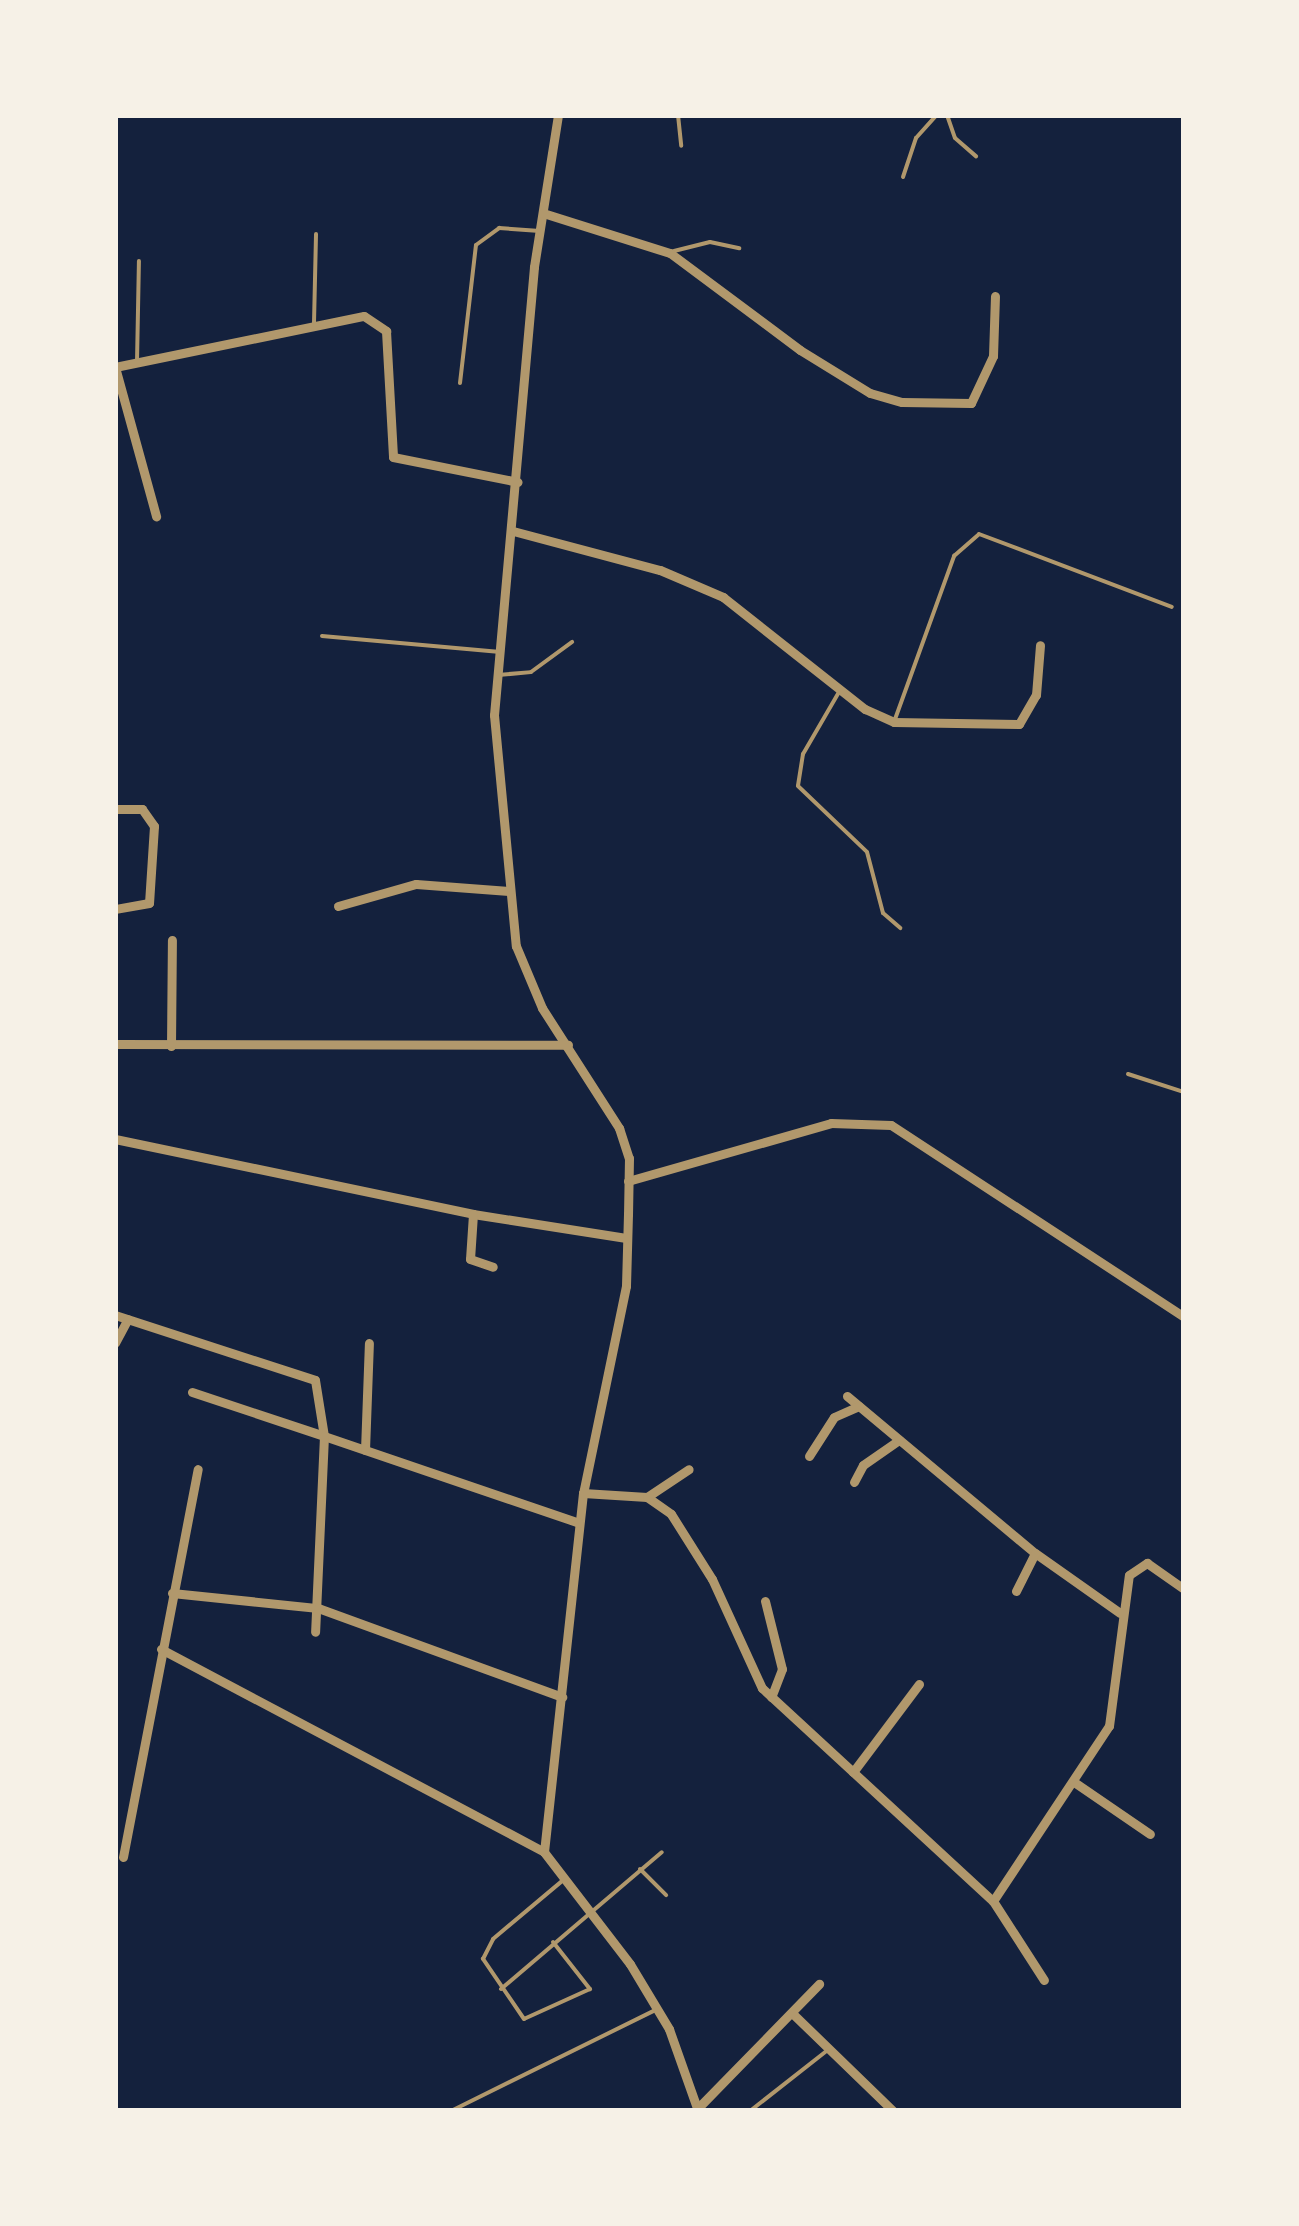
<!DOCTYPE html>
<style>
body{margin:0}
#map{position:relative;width:1299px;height:2226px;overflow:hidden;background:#14213d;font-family:"Roboto Condensed",sans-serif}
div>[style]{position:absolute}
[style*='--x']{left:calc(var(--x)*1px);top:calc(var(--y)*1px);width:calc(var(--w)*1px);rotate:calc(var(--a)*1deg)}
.service>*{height:4px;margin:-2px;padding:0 2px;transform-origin:2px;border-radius:2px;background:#b1986c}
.minor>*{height:9px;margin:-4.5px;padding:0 4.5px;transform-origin:4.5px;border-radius:4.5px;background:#b1986c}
span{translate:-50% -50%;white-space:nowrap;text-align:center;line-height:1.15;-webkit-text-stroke:8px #f6f1e7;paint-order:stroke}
.frame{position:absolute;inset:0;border:118px solid #f6f1e7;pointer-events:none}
</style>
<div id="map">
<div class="service">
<i style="--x:678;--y:115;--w:31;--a:84"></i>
<i style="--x:947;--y:115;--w:24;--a:71"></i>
<i style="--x:955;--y:138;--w:28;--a:41"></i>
<i style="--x:903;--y:177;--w:41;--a:-71.6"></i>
<i style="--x:916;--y:138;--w:31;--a:-48"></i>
<i style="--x:674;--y:251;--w:37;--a:-14"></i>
<i style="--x:710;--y:242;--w:30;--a:12"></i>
<i style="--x:314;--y:323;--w:89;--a:-88.7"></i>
<i style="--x:137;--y:362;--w:101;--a:-88.9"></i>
<i style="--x:460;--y:383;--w:139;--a:-83.4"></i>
<i style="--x:476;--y:245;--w:29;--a:-36"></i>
<i style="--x:499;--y:228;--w:41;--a:4.2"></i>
<i style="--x:322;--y:636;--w:179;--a:5.1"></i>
<i style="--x:498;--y:675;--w:33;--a:-5"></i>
<i style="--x:531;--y:672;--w:51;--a:-36.2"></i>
<i style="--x:839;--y:692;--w:72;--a:120.1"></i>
<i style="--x:803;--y:754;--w:32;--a:99"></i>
<i style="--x:798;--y:786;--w:95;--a:43.7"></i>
<i style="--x:867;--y:852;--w:63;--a:75.3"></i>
<i style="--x:883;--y:913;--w:23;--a:41"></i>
<i style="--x:894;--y:722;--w:177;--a:-70.1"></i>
<i style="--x:954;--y:556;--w:33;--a:-41"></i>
<i style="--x:979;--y:534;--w:206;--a:20.7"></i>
<i style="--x:1128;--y:1074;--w:59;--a:17.8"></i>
<i style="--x:640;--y:1869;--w:37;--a:45"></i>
<i style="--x:553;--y:1942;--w:60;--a:51.8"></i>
<i style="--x:590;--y:1989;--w:72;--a:155.6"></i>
<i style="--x:524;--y:2019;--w:73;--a:-124.3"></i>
<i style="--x:483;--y:1959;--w:22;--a:-63"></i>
<i style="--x:493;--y:1939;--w:90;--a:-40"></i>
<i style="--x:501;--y:1989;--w:211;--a:-40.4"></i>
<i style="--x:451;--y:2111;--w:230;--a:-26.3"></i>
<i style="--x:750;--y:2111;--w:100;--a:-38.1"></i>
</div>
<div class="minor">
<i style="--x:558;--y:115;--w:154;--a:99"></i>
<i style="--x:534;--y:267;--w:450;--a:95.1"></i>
<i style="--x:494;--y:715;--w:232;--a:84.6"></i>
<i style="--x:516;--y:946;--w:67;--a:67.2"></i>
<i style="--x:542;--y:1008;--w:143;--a:57.3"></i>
<i style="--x:619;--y:1128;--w:32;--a:72"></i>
<i style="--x:629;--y:1158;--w:56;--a:91"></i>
<i style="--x:628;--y:1214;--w:72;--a:91.6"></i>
<i style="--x:626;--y:1286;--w:211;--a:101.7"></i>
<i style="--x:583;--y:1493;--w:361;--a:96.2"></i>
<i style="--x:544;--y:1852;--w:141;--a:52.5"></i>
<i style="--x:630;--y:1964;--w:76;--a:59"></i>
<i style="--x:669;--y:2029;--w:87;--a:70.5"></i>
<i style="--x:543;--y:213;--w:133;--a:17.5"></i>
<i style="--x:670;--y:253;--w:162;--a:36.7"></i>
<i style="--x:800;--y:350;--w:82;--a:31.6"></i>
<i style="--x:870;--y:393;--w:33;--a:16"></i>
<i style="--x:902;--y:402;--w:69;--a:0.8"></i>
<i style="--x:971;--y:403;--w:52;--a:-64.9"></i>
<i style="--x:993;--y:356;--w:60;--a:-88.1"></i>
<i style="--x:115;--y:367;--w:254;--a:-11.6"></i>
<i style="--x:364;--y:316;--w:27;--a:34"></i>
<i style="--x:386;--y:331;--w:126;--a:86.8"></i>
<i style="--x:393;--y:457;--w:127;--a:11.3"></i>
<i style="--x:115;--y:367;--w:155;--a:74.6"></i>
<i style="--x:513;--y:531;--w:152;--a:14.9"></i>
<i style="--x:660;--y:570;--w:69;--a:23.2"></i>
<i style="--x:723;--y:597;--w:181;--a:38.3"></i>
<i style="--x:865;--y:709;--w:32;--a:24"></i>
<i style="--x:894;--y:722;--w:125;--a:0.9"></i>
<i style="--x:1019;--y:724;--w:34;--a:-60"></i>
<i style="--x:1036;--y:695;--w:50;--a:-85.4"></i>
<i style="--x:115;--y:809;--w:27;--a:0"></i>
<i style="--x:142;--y:809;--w:21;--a:55"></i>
<i style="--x:154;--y:826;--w:77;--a:93.7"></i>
<i style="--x:149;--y:903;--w:35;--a:170"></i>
<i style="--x:338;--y:906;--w:81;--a:-15.8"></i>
<i style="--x:416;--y:884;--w:93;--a:4.3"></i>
<i style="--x:115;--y:1044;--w:453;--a:0.1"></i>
<i style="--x:171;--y:1046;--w:106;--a:-89.5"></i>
<i style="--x:115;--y:1139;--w:366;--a:11.8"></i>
<i style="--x:473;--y:1214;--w:155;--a:8.9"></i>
<i style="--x:628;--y:1181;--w:211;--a:-15.9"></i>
<i style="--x:831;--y:1123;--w:60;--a:1.9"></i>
<i style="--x:891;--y:1125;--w:350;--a:33.2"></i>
<i style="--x:473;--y:1214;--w:45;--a:93.8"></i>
<i style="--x:470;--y:1259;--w:24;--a:19"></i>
<i style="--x:115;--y:1315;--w:210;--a:18"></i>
<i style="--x:315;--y:1380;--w:57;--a:80.9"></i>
<i style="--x:324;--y:1436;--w:269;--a:18.8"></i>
<i style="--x:115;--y:1343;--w:27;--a:-62"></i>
<i style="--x:192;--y:1392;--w:139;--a:18.4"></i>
<i style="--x:324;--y:1436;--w:196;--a:92.6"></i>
<i style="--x:847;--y:1396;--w:245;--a:39.9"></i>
<i style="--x:1035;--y:1553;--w:104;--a:35.2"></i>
<i style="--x:365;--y:1450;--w:107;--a:-87.9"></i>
<i style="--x:809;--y:1456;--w:46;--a:-57.3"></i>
<i style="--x:834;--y:1417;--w:27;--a:-24"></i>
<i style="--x:854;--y:1482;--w:19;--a:-62"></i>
<i style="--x:863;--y:1465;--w:44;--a:-34.8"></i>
<i style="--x:583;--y:1493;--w:64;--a:3.6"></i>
<i style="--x:647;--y:1497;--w:29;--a:35"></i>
<i style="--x:671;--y:1514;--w:77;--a:57.8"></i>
<i style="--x:712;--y:1579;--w:120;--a:65.4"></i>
<i style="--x:762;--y:1688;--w:314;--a:42.7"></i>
<i style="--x:993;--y:1901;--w:210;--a:-56.5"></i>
<i style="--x:1109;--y:1726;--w:152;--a:-82.5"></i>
<i style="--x:1129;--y:1575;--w:22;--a:-34"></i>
<i style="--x:1147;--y:1563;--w:45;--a:35.1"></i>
<i style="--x:647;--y:1497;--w:50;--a:-33.7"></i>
<i style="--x:1016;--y:1591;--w:42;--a:-63.4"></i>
<i style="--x:172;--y:1593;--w:147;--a:5.9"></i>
<i style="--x:318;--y:1608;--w:260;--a:20"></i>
<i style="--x:765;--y:1601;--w:70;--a:76"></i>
<i style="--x:782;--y:1669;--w:30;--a:111"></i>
<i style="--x:161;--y:1649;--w:433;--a:27.9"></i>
<i style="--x:853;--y:1772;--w:110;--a:-53.1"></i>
<i style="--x:1074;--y:1782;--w:92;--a:34.4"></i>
<i style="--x:123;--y:1857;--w:395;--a:-79.1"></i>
<i style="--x:993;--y:1901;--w:94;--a:57.2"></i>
<i style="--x:792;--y:2013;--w:141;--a:44.1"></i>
<i style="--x:697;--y:2109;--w:175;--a:-45.7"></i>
</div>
<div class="frame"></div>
</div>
